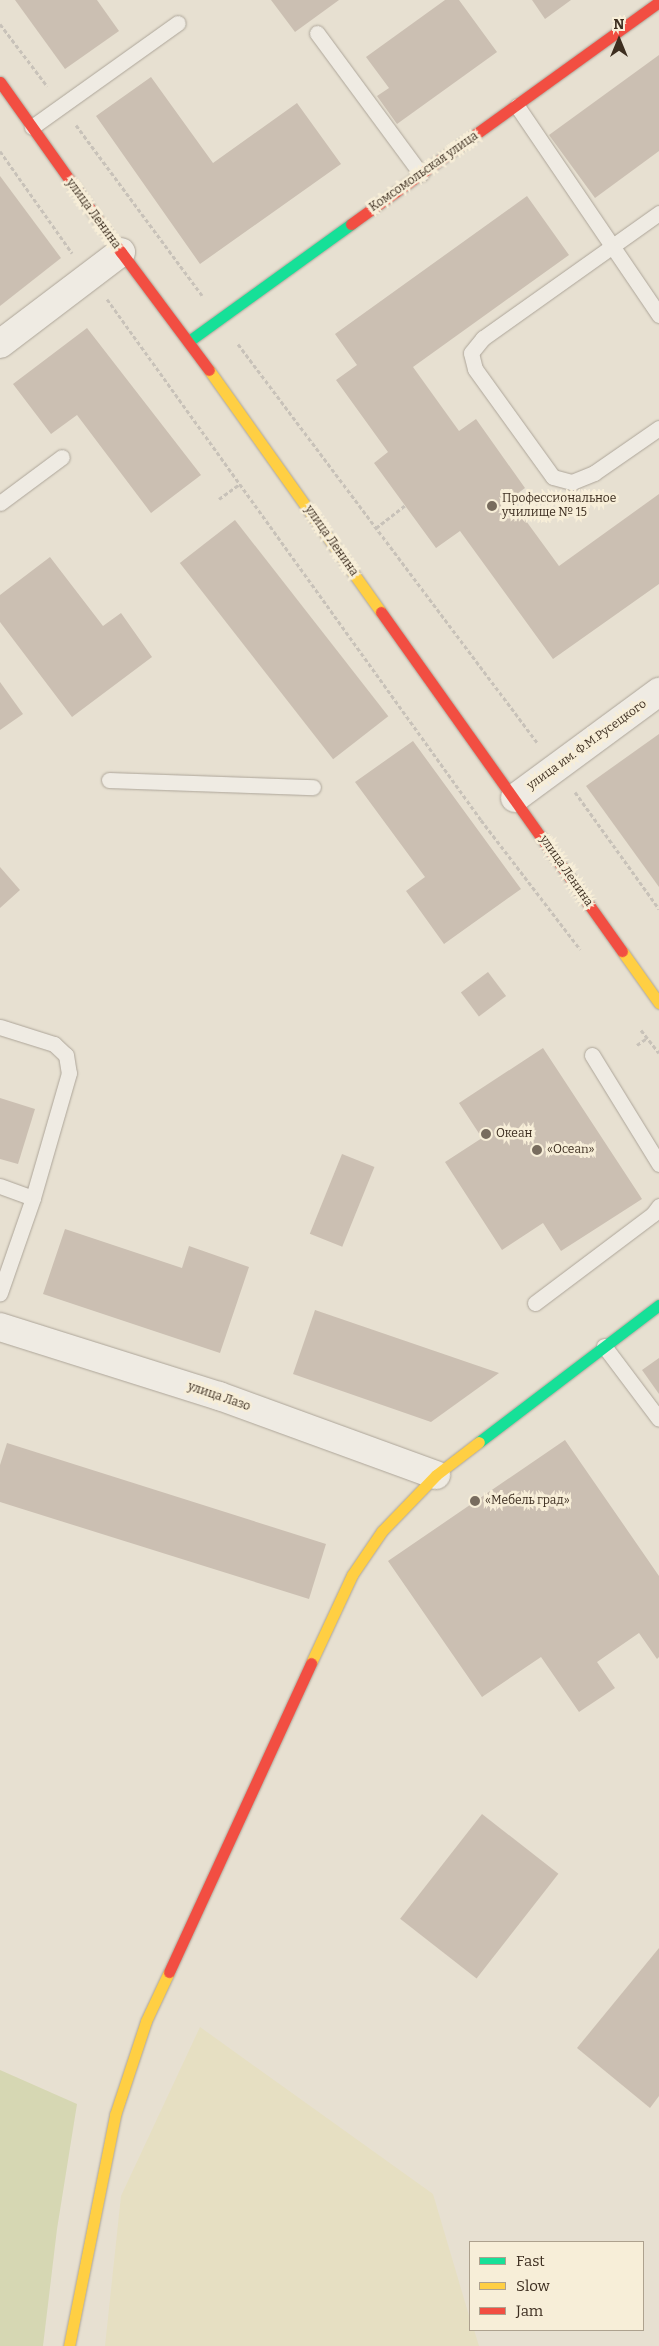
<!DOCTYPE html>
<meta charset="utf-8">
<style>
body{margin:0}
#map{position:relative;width:659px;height:2346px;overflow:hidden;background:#e7e0d1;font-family:Bitter,serif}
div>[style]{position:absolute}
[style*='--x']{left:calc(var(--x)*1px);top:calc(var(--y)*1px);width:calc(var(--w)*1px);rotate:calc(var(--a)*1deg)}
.farmland>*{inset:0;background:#e6dfc2}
.green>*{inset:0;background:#d6d7b3}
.building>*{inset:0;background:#cbbfb2;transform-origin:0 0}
.path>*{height:3px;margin-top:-1.5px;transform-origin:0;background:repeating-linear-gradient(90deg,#c8c2b9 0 4px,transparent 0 6.5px)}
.roads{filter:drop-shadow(0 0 1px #ada599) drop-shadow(0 0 1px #ada599)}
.lane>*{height:15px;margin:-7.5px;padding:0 7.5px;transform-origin:7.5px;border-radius:7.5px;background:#efebe3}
.street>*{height:28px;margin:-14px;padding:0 14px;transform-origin:14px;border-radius:14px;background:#efebe3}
.fast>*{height:11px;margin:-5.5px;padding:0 5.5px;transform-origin:5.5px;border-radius:5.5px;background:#16e098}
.slow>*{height:11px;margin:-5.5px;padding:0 5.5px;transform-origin:5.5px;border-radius:5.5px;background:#ffcf43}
.jam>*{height:11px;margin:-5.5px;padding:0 5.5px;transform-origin:5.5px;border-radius:5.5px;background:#f24e42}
.dots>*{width:14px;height:14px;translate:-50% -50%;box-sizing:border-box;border:2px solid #f7eed8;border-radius:50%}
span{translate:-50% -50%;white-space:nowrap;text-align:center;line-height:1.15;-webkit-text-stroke:5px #f7eed8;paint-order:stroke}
.street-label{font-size:12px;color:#3d2e20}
.poi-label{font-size:12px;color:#3d2e20}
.left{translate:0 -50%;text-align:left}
.legend{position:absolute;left:469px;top:2241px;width:175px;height:90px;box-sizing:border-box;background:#f7eed8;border:1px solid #ada18e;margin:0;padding:6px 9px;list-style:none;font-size:15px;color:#3d2e20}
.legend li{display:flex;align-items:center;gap:10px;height:25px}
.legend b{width:25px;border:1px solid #ada18e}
.north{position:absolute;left:594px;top:15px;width:50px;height:50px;-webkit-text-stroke:4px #f7eed8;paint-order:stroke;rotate:0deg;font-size:14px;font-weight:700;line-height:20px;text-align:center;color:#3d2e20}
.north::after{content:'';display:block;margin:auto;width:18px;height:22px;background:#3d2e20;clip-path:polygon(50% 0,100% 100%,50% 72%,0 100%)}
</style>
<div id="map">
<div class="farmland">
<i style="clip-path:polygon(200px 2027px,433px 2194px,470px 2319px,470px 2330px,474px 2330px,479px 2346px,105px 2346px,121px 2196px)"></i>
</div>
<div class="green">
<i style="clip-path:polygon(0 2070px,77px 2104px,57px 2229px,43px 2346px,0 2346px)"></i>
</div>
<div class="building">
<i style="clip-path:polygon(15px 0,97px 0,119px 31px,65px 69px)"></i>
<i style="clip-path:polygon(271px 0,339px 0,295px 32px)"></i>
<i style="clip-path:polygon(445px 0,459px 0,497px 52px,397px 124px,377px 96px,389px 88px,366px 57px)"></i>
<i style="clip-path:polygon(532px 0,571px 0,545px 19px)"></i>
<i style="clip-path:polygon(659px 55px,659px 151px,595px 198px,549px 135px)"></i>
<i style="clip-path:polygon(151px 77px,213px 163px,297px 103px,341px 164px,200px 264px,96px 116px)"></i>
<i style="clip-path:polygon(0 176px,61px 258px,0 306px)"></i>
<i style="clip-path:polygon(527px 196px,569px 255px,413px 367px,459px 431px,476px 419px,525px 488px,510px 499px,559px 566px,659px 494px,659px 584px,553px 659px,460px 531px,436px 548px,374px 463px,388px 452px,336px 380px,357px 365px,335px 334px)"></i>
<i style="clip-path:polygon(87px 328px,201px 475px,151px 513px,77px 415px,51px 434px,13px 384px)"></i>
<i style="left:235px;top:520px;width:249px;height:70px;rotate:52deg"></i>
<i style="clip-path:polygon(50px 557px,103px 626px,121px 613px,152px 657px,72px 717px,0 622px,0 595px)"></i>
<i style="clip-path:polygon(0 682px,23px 714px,0 730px)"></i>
<i style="clip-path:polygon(659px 734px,659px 887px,586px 786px)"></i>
<i style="clip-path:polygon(413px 741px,521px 889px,444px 944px,406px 891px,425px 877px,355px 782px)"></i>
<i style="clip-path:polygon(0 867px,20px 890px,0 908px)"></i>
<i style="left:488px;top:972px;width:30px;height:34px;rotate:53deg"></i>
<i style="clip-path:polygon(543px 1048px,642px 1199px,561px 1251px,543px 1223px,502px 1250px,445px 1162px,482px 1138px,459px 1103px)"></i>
<i style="clip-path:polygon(0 1098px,35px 1109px,18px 1164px,0 1159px)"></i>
<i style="left:342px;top:1154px;width:35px;height:86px;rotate:22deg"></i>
<i style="clip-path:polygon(65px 1229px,182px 1268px,189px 1246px,249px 1267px,220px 1353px,43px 1294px)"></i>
<i style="clip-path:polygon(315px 1310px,499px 1373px,431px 1422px,293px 1374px)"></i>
<i style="clip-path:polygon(659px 1358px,659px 1394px,642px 1370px)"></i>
<i style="clip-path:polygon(565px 1440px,659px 1576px,659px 1657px,657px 1659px,639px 1633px,597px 1662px,615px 1688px,579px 1712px,541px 1657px,482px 1697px,388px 1561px)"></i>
<i style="clip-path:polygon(7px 1443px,326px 1544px,309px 1599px,0 1502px,0 1465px)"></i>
<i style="left:482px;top:1814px;width:97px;height:133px;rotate:38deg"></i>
<i style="clip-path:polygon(659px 1948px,659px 2096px,650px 2108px,577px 2048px)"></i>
</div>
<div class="path">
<i style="--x:0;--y:24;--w:78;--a:52.8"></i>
<i style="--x:76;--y:125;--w:212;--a:53.5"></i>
<i style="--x:0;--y:151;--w:125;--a:54.8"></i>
<i style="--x:107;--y:299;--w:641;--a:54.33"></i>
<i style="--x:481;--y:820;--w:163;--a:52.5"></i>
<i style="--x:238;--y:344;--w:499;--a:53.1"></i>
<i style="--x:219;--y:499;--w:26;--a:-36"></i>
<i style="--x:376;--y:528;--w:37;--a:-38"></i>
<i style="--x:575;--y:792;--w:144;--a:54.3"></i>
<i style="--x:641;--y:1030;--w:29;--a:52"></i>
<i style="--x:637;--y:1045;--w:12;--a:-35"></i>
</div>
<div class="roads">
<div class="lane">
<i style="--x:317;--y:33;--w:175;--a:53.6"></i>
<i style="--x:517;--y:106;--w:253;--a:55.8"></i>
<i style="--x:32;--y:127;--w:179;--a:-35.5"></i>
<i style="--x:659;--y:213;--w:216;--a:144.6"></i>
<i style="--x:483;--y:338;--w:19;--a:129"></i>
<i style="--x:471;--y:353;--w:16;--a:76"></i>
<i style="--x:475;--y:369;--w:133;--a:54.2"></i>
<i style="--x:553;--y:477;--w:20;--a:15"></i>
<i style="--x:572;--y:482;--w:24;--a:-22"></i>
<i style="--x:594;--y:473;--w:79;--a:-34.7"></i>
<i style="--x:0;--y:503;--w:77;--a:-36.6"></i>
<i style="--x:109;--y:780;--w:204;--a:2"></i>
<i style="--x:0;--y:1027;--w:57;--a:17.5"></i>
<i style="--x:54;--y:1044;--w:16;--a:43"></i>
<i style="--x:66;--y:1055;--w:18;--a:81"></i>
<i style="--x:69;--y:1073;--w:130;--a:106.1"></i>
<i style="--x:592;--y:1055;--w:128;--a:58.4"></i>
<i style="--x:0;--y:1186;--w:35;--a:20"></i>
<i style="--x:33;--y:1198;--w:101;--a:109.2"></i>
<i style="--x:535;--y:1303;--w:148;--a:-37"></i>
<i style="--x:653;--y:1214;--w:10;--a:-53"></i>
<i style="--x:604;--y:1346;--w:91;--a:53"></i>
</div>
<div class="street">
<i style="--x:0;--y:344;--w:152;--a:-37.2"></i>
<i style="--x:515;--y:798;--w:179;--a:-36.4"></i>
<i style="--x:0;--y:1327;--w:230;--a:17.5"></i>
<i style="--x:219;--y:1396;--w:231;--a:20"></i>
</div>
<div class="fast">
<i style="--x:189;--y:341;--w:200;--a:-35.8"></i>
<i style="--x:479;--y:1442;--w:226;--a:-37.3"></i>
</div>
<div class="slow">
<i style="--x:209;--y:370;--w:297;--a:54.6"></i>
<i style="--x:622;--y:951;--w:64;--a:54.6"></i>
<i style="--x:311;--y:1663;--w:97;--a:-65"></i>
<i style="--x:352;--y:1575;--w:53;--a:-55.7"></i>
<i style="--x:382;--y:1531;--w:78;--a:-46"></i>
<i style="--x:436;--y:1475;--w:54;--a:-37.5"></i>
<i style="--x:69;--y:2346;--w:236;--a:-78.7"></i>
<i style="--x:115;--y:2115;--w:99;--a:-71.7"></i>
<i style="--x:146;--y:2021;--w:54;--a:-64.9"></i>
</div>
<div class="jam">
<i style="--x:0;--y:82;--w:209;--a:54.6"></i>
<i style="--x:121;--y:252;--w:147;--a:53.3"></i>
<i style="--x:351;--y:224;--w:380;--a:-35.8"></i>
<i style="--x:381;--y:612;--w:416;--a:54.6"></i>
<i style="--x:169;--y:1972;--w:340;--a:-65.3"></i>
</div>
</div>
<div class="dots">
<i style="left:492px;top:506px;background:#786c5e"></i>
<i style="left:486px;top:1134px;background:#786c5e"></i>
<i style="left:537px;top:1150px;background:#786c5e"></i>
<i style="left:475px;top:1501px;background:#786c5e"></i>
</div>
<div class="street-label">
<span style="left:424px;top:172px;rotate:-35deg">Комсомольская улица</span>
<span style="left:93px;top:214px;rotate:54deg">улица Ленина</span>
<span style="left:331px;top:541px;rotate:55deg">улица Ленина</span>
<span style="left:587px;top:745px;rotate:-36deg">улица им. Ф.М.Русецкого</span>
<span style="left:566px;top:871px;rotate:55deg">улица Ленина</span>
<span style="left:219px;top:1397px;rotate:19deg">улица Лазо</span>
</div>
<div class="poi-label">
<span class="left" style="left:502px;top:506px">Профессиональное<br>училище № 15</span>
<span class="left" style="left:496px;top:1134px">Океан</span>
<span class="left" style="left:547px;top:1150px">«Оcean»</span>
<span class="left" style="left:485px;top:1501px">«Мебель град»</span>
</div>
<ul class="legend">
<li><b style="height:6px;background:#16e098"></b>Fast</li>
<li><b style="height:6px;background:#ffcf43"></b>Slow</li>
<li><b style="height:6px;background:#f24e42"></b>Jam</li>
</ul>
<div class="north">N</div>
</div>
